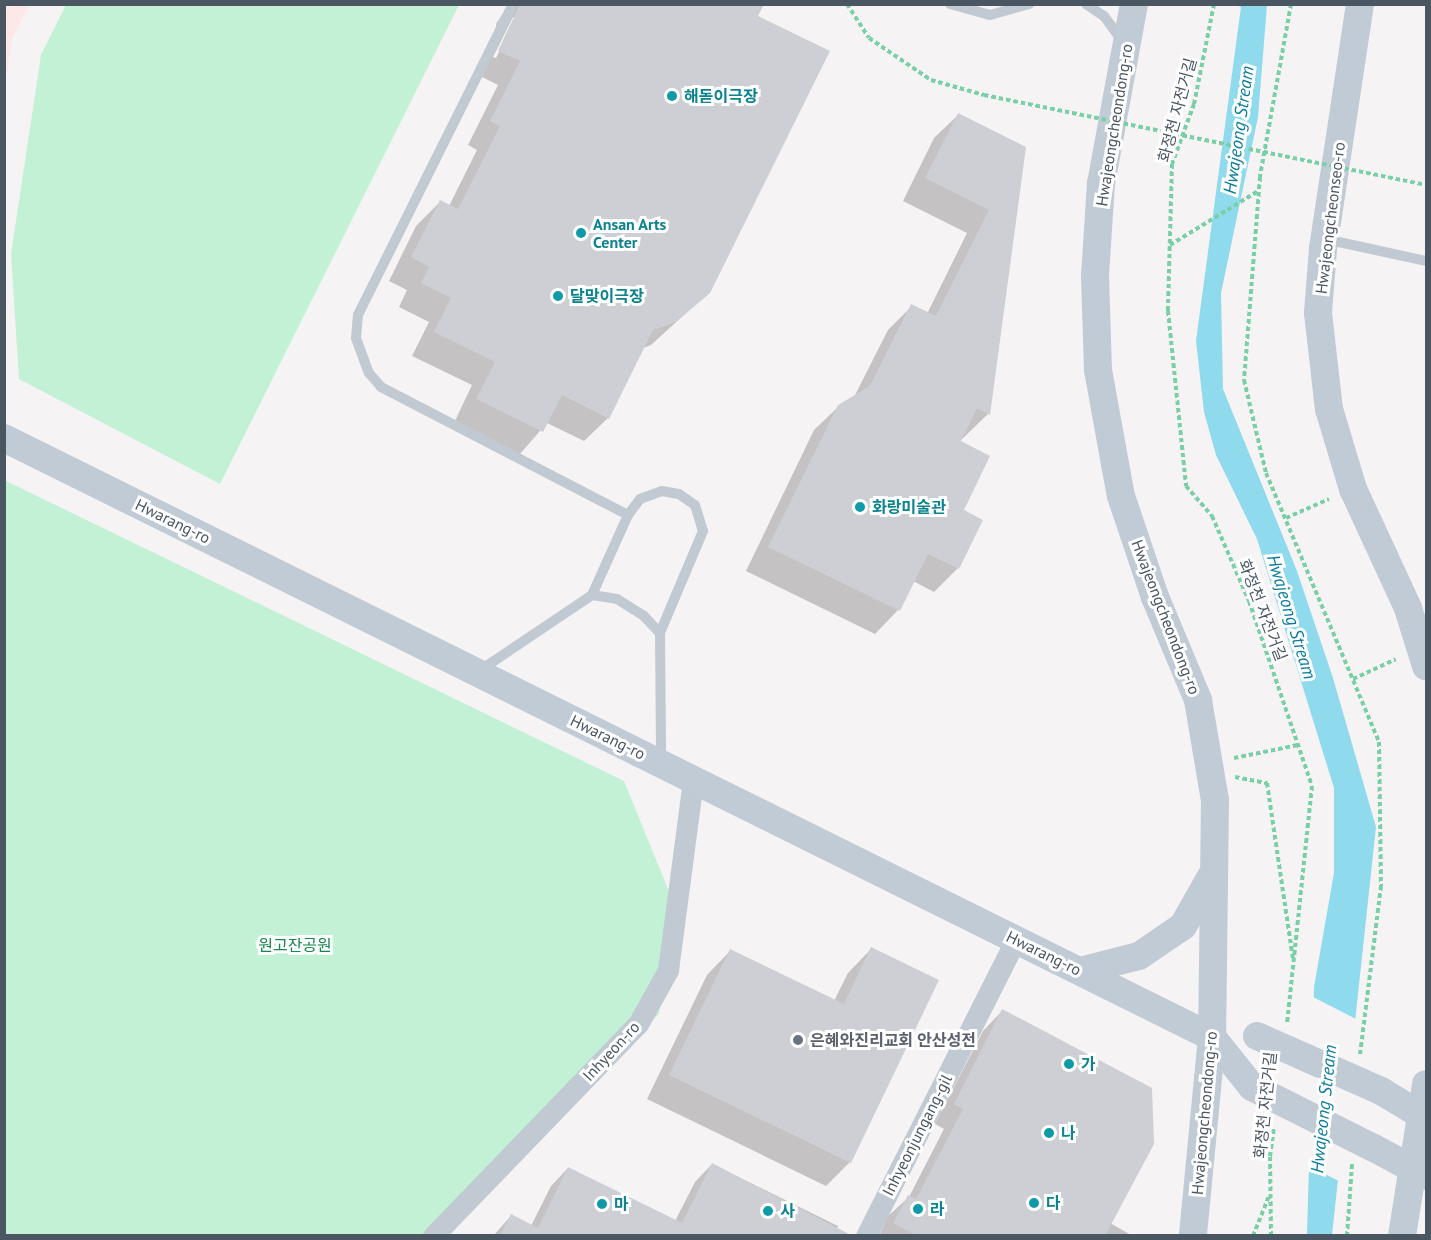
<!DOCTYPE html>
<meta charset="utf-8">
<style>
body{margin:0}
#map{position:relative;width:1431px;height:1240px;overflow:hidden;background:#f5f3f3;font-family:"PT Sans","Noto Sans KR",sans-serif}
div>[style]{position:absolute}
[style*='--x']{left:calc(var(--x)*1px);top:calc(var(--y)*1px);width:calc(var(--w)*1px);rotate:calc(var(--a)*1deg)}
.medical>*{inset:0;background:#fce8e6}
.green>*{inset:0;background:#c3f1d5}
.water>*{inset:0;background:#90daee}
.pier>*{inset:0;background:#f5f3f3}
.shadow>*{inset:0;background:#0003}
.building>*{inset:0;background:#cdcfd5}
.path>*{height:4px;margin-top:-2px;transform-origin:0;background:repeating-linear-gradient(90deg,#7ad0a6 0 4.5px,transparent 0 7.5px)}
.lane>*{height:10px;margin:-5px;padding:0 5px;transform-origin:5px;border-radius:5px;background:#c1cad2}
.street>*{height:21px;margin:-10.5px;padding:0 10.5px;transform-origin:10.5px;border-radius:10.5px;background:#c1cad2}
.secondary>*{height:28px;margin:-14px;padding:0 14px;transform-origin:14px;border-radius:14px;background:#c1cbd6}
.path-bridge>*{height:4px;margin-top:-2px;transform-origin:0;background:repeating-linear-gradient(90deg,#7ad0a6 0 4.5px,transparent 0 7.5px)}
.secondary-bridge>*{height:28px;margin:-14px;padding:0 14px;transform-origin:14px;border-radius:14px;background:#c1cbd6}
.dots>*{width:16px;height:16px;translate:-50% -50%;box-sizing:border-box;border:3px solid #fff;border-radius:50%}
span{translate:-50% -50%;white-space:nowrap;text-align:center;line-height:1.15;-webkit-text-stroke:6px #fff;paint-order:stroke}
.culture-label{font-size:16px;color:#0d838f;font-weight:700}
.left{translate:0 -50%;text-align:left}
.street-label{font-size:16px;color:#4a5661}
.park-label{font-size:16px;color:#17864f}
.worship-label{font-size:16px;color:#5b616d;font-weight:700}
.water-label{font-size:18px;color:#0c7c9b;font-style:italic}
.frame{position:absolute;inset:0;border:6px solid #4a5661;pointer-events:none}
</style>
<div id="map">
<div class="medical">
<i style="clip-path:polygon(5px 4px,29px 5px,12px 39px,5px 86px)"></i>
</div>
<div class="green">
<i style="clip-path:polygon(66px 5px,459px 5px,220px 484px,19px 379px,11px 254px,41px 55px)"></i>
<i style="clip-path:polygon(4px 480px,624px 781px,672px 899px,659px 1014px,429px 1235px,5px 1235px)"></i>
</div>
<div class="water">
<i style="clip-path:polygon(1235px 5px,1267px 5px,1258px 117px,1221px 293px,1223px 389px,1297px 571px,1333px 678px,1376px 827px,1332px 1235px,1307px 1235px,1314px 987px,1334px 873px,1334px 788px,1257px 539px,1216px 455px,1204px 412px,1196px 341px,1241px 7px)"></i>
</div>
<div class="pier">
<i style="clip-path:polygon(1311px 996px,1358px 1020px,1341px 1182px,1306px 1165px)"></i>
</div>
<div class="shadow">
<i style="clip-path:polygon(evenodd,509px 4px,762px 4px,756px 16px,709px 292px,651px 345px,643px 348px,608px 418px,584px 441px,547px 423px,519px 455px,454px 423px,472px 385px,412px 356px,429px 322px,399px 307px,407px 290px,389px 281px,416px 226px,440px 202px,449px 206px,477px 150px,468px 145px,498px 85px,476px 74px,497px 32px,496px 24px,509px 4px,513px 17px,517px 17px,496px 58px,493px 57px,513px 17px)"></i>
<i style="clip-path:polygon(958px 115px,1024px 148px,988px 414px,959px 442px,962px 511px,958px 568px,934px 592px,913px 581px,898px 610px,875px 634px,746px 571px,814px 430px,839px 406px,854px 397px,888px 330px,912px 306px,927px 314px,967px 233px,903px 201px,934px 138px)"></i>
<i style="clip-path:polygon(871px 949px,850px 1162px,826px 1186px,647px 1099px,707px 975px,730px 951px,834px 1001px,848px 973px)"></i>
<i style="clip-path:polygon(1002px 1011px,1110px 1223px,1133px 1236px,879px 1236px,888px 1216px,909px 1197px,944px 1129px,935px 1124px,983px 1031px)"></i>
<i style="clip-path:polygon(712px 1164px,838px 1226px,834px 1236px,493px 1236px,511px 1216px,531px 1226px,551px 1186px,568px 1168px,675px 1221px,695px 1182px)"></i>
</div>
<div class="building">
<i style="clip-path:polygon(520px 4px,764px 4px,758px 16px,830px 51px,710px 293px,676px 322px,653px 330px,609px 419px,562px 395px,543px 432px,476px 399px,495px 362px,434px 332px,451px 298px,421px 283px,429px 267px,411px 257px,440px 200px,458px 209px,500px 126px,490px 121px,520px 61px,498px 51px)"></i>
<i style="clip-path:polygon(958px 113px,1026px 147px,990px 415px,977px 408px,961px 441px,990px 456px,964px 510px,983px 520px,959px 569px,928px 554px,900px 611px,768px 547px,838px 405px,870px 386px,911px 304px,936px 316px,989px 210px,925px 178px)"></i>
<i style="clip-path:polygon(871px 947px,939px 980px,851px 1163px,669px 1075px,730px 949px,844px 1004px)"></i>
<i style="clip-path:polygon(1002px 1009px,1152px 1088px,1154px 1144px,1105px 1236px,917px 1236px,893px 1223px,908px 1195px,916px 1199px,963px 1109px,954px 1104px)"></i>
<i style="clip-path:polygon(712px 1163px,853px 1236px,500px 1236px,511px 1214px,538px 1228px,568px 1167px,682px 1223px)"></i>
</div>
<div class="path">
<i style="--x:847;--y:4;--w:40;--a:57.1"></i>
<i style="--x:869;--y:38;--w:75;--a:34.1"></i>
<i style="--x:931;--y:80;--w:55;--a:15.8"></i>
<i style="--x:1214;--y:4;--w:102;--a:101.3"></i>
<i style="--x:1194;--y:104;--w:64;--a:110.1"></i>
<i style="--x:1172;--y:164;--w:147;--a:91.6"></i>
<i style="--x:1168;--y:311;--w:176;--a:84.1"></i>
<i style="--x:1186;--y:486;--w:40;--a:49"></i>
<i style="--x:1212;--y:516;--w:93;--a:66.5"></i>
<i style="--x:1249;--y:601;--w:195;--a:71.2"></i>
<i style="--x:1312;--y:786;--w:238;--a:96"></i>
<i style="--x:1291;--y:4;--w:176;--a:100.2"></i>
<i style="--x:1260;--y:177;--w:204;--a:94.5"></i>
<i style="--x:1244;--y:380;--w:96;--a:76.7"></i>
<i style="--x:1266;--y:473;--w:292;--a:67.2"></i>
<i style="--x:1379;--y:742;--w:144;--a:89.2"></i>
<i style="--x:1381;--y:886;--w:170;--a:97.1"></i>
<i style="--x:1170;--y:245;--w:103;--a:-31.5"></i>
<i style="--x:1286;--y:518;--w:47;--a:-23.8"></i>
<i style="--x:1353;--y:679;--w:47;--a:-24.9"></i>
<i style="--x:1234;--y:758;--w:65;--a:-11.5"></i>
<i style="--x:1235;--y:777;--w:33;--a:11"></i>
<i style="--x:1267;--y:783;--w:179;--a:81.6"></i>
<i style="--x:1253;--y:1236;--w:43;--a:-68.2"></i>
<i style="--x:1271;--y:1236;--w:80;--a:-90.7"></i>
<i style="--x:1270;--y:1156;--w:30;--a:-82"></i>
<i style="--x:1347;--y:1236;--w:72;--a:-86"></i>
</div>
<div class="lane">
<i style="--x:513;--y:4;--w:347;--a:116.5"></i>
<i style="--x:358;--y:315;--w:23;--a:95"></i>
<i style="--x:356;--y:338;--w:37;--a:70"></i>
<i style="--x:369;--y:373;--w:18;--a:49"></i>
<i style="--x:381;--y:387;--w:278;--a:27.4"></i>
<i style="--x:950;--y:4;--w:41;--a:15.4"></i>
<i style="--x:990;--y:15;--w:41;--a:-15.8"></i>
<i style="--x:1086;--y:4;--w:22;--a:34"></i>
<i style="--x:1104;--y:16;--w:29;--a:54"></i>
<i style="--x:1325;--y:239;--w:103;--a:12.3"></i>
<i style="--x:592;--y:595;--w:25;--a:9"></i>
<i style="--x:617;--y:599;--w:31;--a:32"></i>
<i style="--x:643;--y:615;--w:25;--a:47"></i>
<i style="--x:479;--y:671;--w:136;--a:-33.9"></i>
<i style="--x:592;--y:595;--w:88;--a:-65.8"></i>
<i style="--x:628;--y:515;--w:20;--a:-53"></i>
<i style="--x:640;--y:499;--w:23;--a:-20"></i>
<i style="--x:662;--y:491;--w:17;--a:10"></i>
<i style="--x:679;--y:494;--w:19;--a:35"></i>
<i style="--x:695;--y:505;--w:27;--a:73"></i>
<i style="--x:703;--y:531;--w:111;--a:112.9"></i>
<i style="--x:660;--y:633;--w:127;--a:89.5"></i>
</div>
<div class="street">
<i style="--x:433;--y:1236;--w:295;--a:-46"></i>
<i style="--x:638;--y:1024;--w:62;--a:-60.9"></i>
<i style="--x:668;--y:970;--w:193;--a:-82.5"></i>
<i style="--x:866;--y:1236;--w:333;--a:-63.2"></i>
</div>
<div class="secondary">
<i style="--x:1134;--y:4;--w:182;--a:100.4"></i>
<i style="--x:1101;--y:183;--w:92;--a:93.7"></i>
<i style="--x:1095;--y:275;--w:95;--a:88.2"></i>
<i style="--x:1098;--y:370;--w:128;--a:79.7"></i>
<i style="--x:1121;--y:496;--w:107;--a:71.4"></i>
<i style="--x:1155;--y:597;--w:112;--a:67.3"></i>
<i style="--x:1198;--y:700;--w:101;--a:80.4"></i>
<i style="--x:1215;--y:800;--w:237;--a:90.7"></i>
<i style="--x:1212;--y:1037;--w:200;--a:95.5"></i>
<i style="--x:1360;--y:4;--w:248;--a:98.6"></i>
<i style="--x:1323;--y:249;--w:64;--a:94.5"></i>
<i style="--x:1318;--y:313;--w:97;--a:83.5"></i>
<i style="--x:1329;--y:409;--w:84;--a:73.3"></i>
<i style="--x:1353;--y:489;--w:131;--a:65.2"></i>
<i style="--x:1408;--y:608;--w:61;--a:72.8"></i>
<i style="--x:4;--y:438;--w:1348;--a:26.38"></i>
<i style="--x:1212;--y:1037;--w:64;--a:51.3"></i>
<i style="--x:1080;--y:971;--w:61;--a:-14.3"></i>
<i style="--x:1139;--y:956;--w:53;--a:-34.3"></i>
<i style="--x:1183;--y:926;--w:61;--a:-60.5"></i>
<i style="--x:1381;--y:1091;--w:52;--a:31"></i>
<i style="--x:1374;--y:1148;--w:59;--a:28.3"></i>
<i style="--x:1402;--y:1236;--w:154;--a:-81"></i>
</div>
<div class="path-bridge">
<i style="--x:984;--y:95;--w:451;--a:11.5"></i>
</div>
<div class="secondary-bridge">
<i style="--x:1257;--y:1036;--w:136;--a:23.9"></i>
<i style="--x:1252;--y:1087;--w:136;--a:26.6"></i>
</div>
<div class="dots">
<i style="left:672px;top:96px;background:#0f9aa8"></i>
<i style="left:581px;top:233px;background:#0f9aa8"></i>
<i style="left:558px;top:296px;background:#0f9aa8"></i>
<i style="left:860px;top:507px;background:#0f9aa8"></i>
<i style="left:798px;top:1040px;background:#6b7280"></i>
<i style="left:1069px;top:1064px;background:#0f9aa8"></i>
<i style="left:1049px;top:1133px;background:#0f9aa8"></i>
<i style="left:1034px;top:1203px;background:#0f9aa8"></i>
<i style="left:602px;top:1204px;background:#0f9aa8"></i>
<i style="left:918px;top:1209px;background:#0f9aa8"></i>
<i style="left:768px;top:1211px;background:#0f9aa8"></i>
</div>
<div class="culture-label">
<span class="left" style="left:684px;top:96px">해돋이극장</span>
<span class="left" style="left:593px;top:233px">Ansan Arts<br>Center</span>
<span class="left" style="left:570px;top:296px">달맞이극장</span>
<span class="left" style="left:872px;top:507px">화랑미술관</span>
<span class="left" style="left:1081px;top:1064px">가</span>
<span class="left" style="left:1061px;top:1133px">나</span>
<span class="left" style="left:1046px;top:1203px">다</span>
<span class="left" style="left:614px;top:1204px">마</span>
<span class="left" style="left:930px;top:1209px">라</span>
<span class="left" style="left:780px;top:1211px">사</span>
</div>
<div class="street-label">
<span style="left:1177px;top:110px;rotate:-75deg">화정천 자전거길</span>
<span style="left:1114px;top:125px;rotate:-81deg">Hwajeongcheondong-ro</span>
<span style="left:1330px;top:218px;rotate:-83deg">Hwajeongcheonseo-ro</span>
<span style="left:173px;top:521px;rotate:26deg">Hwarang-ro</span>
<span style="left:1263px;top:610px;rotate:69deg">화정천 자전거길</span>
<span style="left:1166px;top:617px;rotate:69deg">Hwajeongcheondong-ro</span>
<span style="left:608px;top:737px;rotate:26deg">Hwarang-ro</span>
<span style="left:1044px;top:953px;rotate:26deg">Hwarang-ro</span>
<span style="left:611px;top:1051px;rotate:-47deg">Inhyeon-ro</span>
<span style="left:1265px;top:1105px;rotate:-84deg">화정천 자전거길</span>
<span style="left:1204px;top:1113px;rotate:-85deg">Hwajeongcheondong-ro</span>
<span style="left:917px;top:1135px;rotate:-63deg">Inhyeonjungang-gil</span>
</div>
<div class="park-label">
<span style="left:295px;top:945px">원고잔공원</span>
</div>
<div class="worship-label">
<span class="left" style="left:810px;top:1040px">은혜와진리교회 안산성전</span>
</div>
<div class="water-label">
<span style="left:1239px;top:130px;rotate:-82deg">Hwajeong Stream</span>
<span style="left:1291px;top:617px;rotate:73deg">Hwajeong Stream</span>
<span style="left:1324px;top:1109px;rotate:-84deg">Hwajeong Stream</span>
</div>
<div class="frame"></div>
</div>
